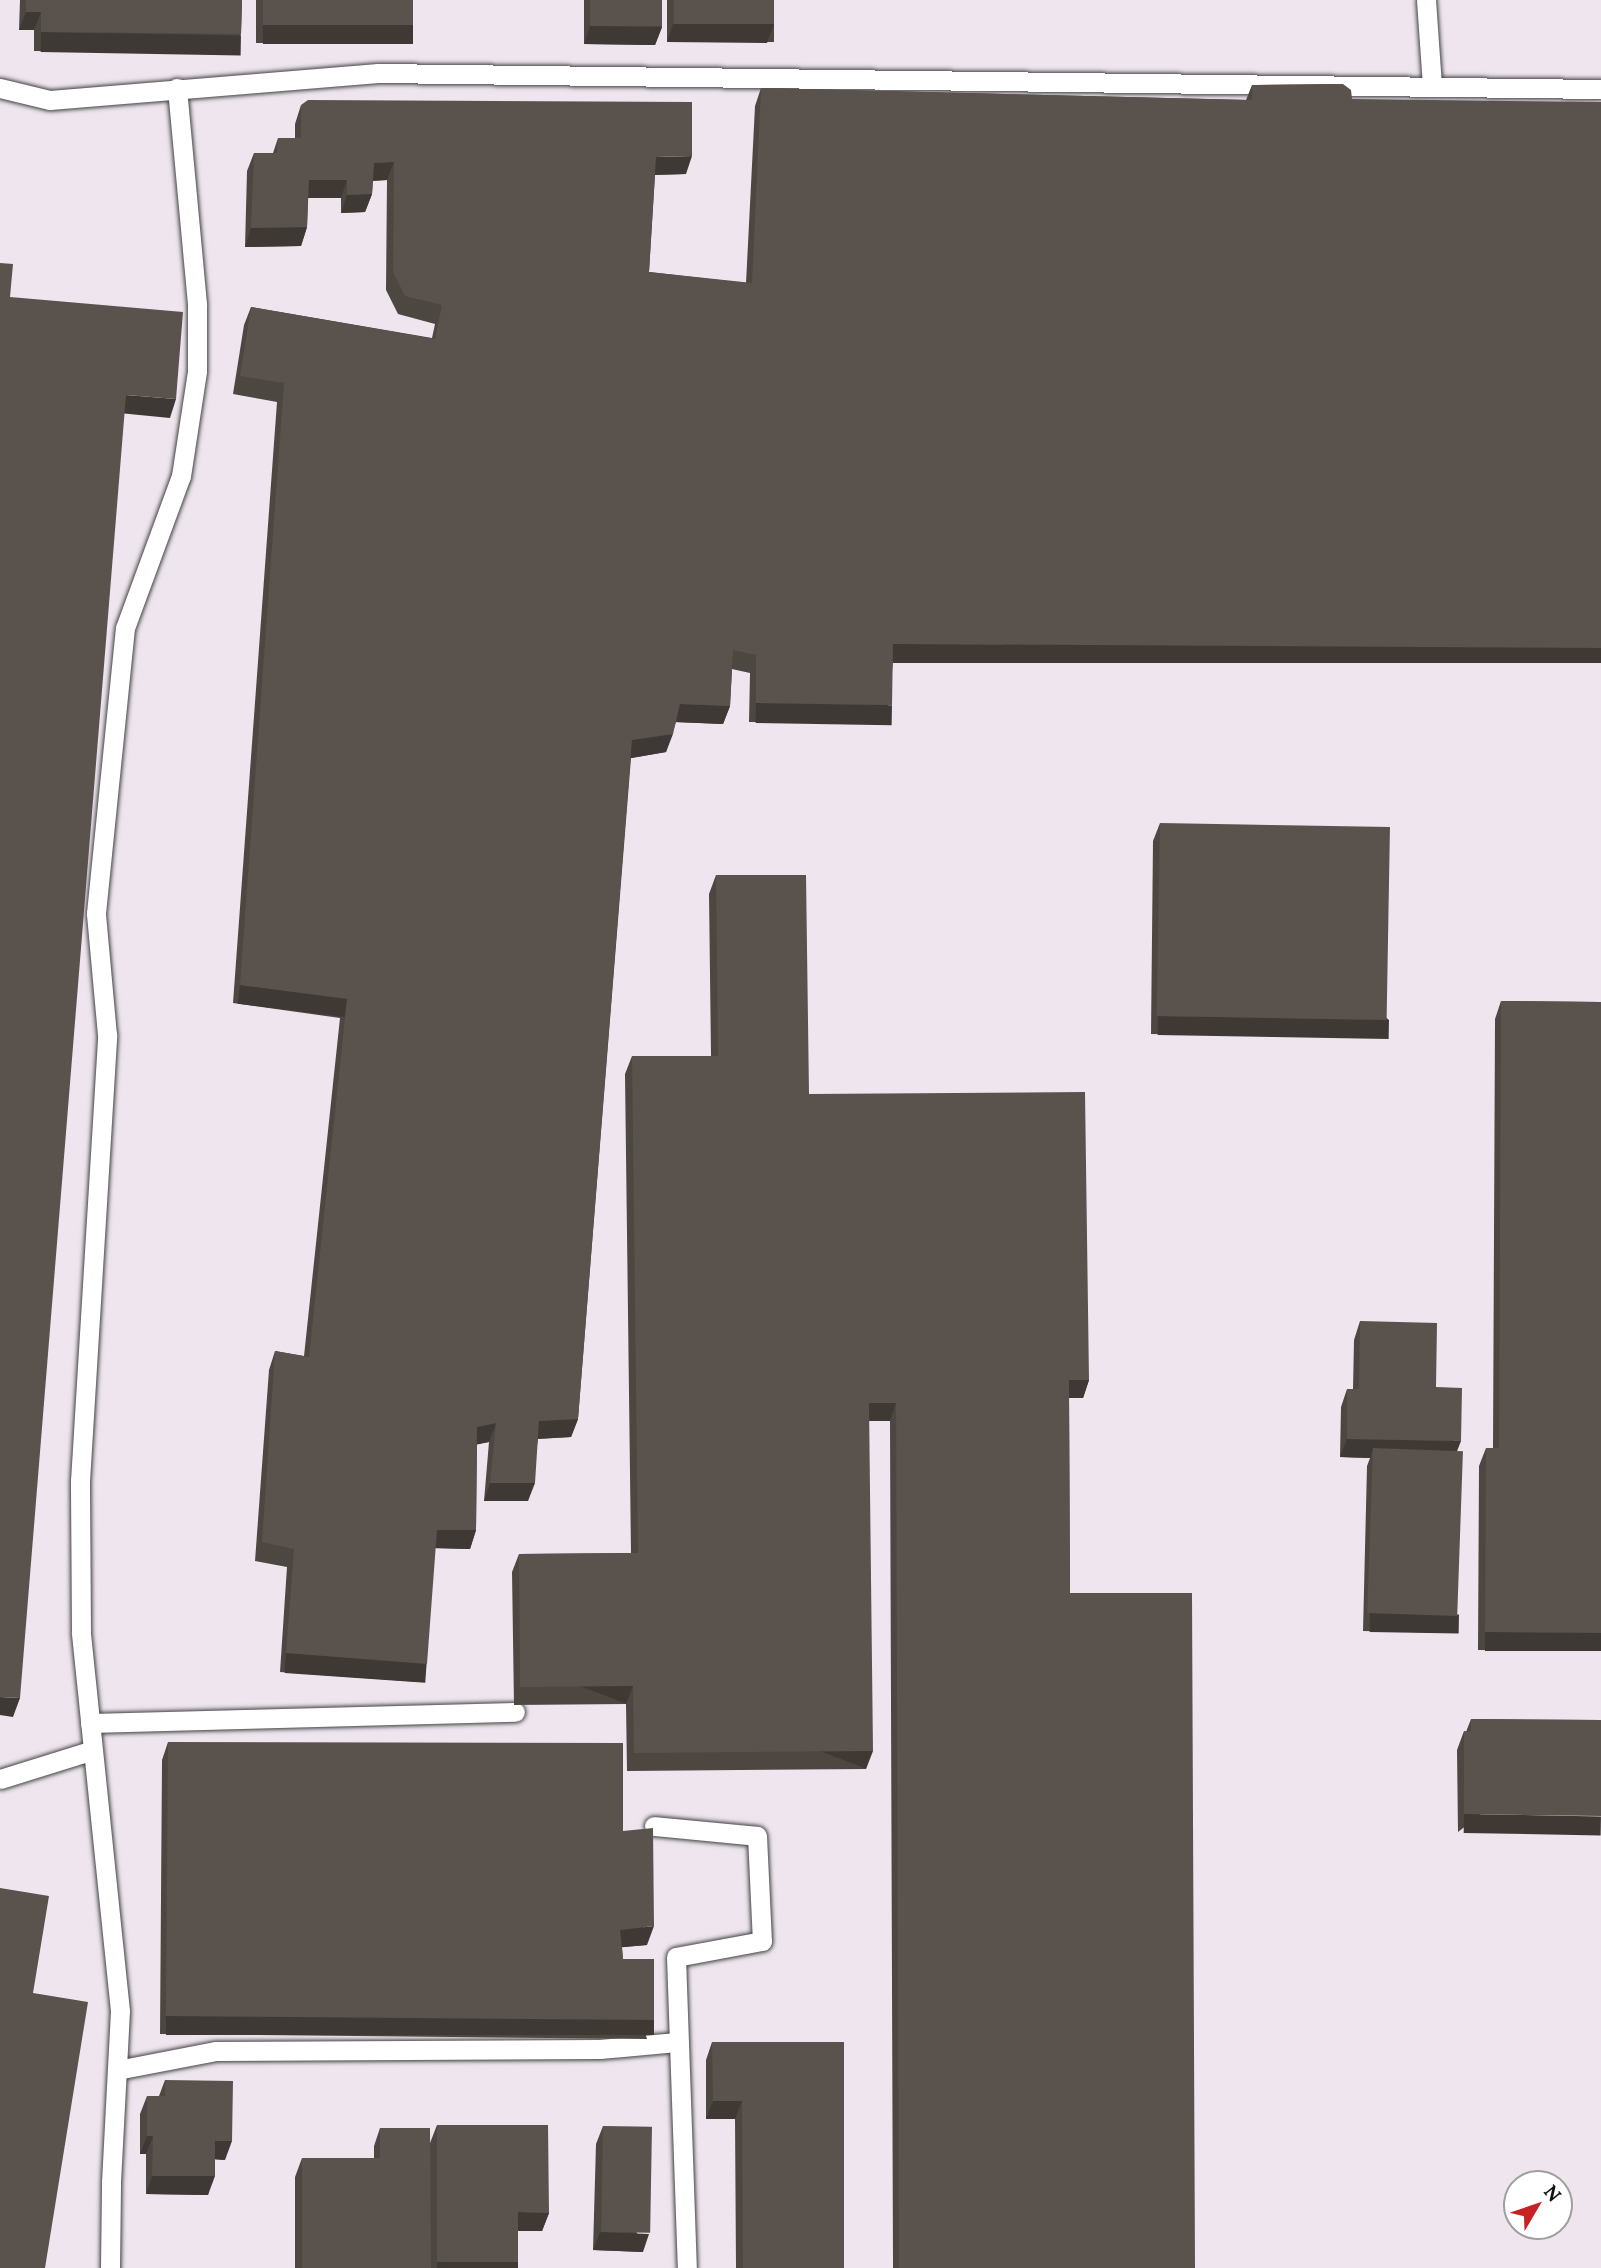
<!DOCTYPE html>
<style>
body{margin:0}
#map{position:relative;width:1601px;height:2268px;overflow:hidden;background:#fffdf4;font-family:Lora,serif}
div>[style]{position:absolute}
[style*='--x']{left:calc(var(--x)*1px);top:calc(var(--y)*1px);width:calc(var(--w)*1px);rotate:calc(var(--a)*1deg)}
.industrial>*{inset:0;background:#eee5ef}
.roads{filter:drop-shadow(0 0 2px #434343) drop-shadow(0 0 2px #434343)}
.lane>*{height:19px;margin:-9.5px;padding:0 9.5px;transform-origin:9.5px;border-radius:9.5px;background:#fff}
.wall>*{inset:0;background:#4d4741;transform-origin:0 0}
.shaded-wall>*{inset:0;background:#3f3935;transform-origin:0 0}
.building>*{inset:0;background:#5a524c;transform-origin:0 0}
span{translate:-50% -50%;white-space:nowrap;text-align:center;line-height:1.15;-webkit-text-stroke:7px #fff;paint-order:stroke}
.north{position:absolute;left:1503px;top:2170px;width:70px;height:70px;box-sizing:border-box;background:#fff;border:2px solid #9f9f9f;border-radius:50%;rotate:51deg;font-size:19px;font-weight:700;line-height:28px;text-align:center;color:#101010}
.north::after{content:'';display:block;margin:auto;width:24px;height:32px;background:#c82123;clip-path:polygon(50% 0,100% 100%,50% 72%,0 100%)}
</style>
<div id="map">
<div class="industrial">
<i style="clip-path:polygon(evenodd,0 0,1601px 0,1601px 2268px,0 2268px,0 0,1517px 2184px,1559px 2184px,1559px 2226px,1517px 2226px,1517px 2184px)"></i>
</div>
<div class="roads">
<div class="lane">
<i style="--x:1426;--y:0;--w:85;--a:86"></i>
<i style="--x:0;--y:88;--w:51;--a:13.5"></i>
<i style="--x:50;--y:100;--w:329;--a:-4.7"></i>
<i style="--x:378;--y:73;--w:1223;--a:0.75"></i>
<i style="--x:90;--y:1723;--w:425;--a:-1.5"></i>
<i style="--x:0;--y:1779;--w:97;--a:-17.3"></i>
<i style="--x:654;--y:1826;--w:103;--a:5.5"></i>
<i style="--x:757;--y:1836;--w:105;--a:87.3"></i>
<i style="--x:762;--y:1941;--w:87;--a:169.5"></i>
<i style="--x:676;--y:1957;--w:311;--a:88"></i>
<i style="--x:117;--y:2070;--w:101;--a:-10.9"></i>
<i style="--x:216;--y:2051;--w:384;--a:-0.3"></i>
<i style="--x:600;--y:2049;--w:77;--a:-5.2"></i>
<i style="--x:110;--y:2268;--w:86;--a:-89.3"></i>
<i style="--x:111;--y:2182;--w:171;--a:-87"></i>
<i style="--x:120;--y:2011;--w:381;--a:-95.9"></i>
<i style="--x:81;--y:1632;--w:151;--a:-90.4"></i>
<i style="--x:80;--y:1481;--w:447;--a:-86.5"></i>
<i style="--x:107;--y:1035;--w:122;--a:-95.2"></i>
<i style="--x:96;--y:913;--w:286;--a:-84.2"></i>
<i style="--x:125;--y:628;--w:162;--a:-69.8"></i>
<i style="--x:181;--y:476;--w:106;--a:-81.3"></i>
<i style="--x:197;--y:371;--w:67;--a:-90"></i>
<i style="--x:197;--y:304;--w:217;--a:-95.3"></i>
</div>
</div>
<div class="wall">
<i style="clip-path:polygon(20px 0,242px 0,241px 34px,235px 53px,34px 51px,34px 30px,19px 30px)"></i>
<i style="left:256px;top:0;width:157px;height:43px"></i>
<i style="clip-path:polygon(584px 0,662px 0,662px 27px,655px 45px,584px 44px)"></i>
<i style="left:667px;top:0;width:107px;height:42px"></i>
<i style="clip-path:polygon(1343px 84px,893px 662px,886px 723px,749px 722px,750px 673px,732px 669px,730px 706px,723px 724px,676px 722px,666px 752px,631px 758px,578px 1419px,571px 1437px,538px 1439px,528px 1501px,484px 1501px,489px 1442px,477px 1444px,476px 1530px,470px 1549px,435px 1548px,420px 1682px,280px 1672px,287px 1567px,255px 1561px,269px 1370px,275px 1351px,304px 1356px,340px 1018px,233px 1003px,277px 402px,233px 394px,244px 325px,251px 307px,432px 338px,435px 324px,398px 314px,386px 290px,387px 180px,373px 181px,372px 194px,365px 212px,341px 213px,341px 198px,308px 198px,307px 227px,301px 246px,245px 247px,247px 171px,254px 153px,273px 153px,278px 138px,295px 138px,295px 124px,301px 105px,686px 174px,655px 175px,649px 272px,746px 283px,755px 106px,761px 88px,1246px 100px,1252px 85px)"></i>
<i style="clip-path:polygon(1160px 823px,1389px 1020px,1382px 1038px,1151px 1034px,1153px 841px)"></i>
<i style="clip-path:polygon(716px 875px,809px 1094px,1089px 1380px,1083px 1398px,1069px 1398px,1070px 1593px,1195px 2268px,893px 2268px,890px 1421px,869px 1421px,866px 1769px,627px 1771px,626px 1704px,514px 1705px,512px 1572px,519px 1554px,631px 1553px,625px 1074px,632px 1056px,711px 1056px,709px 894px)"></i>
<i style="clip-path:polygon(1501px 1001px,1601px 1002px,1601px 1651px,1478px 1650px,1479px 1466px,1486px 1448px,1493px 1448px,1495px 1019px)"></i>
<i style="clip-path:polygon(1360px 1321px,1436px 1387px,1457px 1450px,1453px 1633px,1363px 1631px,1367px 1466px,1370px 1458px,1340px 1457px,1341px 1407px,1347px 1389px,1353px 1389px,1354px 1340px)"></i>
<i style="clip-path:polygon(1471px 1719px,1601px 1720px,1458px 1832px,1457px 1750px,1464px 1731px,1466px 1732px)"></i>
<i style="clip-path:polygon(168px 1742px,623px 1831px,647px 1945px,622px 1947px,623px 1959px,647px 2039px,160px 2034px,162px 1760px)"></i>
<i style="clip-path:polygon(712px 2042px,844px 2268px,736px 2268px,735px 2119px,706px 2119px,706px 2060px)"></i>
<i style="clip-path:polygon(165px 2080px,225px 2160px,215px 2159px,208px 2195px,146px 2194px,146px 2154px,140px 2154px,140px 2114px,147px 2096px,159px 2096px)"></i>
<i style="clip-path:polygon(437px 2125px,549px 2213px,542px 2231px,518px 2231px,518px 2262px,516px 2268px,295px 2268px,295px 2177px,302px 2158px,374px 2158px,374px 2146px,380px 2128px,430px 2244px,430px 2143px)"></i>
<i style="clip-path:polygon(603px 2126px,643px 2252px,593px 2250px,596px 2144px)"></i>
</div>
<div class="shaded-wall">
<i style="clip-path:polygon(26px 12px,41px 12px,34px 30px,19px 30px)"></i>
<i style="clip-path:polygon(673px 24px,774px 24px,767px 43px,667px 42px)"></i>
<i style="left:263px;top:25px;width:150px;height:19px"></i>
<i style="clip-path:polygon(590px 26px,662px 27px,655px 45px,584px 44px)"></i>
<i style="left:41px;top:32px;width:200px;height:20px;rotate:1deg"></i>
<i style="clip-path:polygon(692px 156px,686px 174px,649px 175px,656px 157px)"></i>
<i style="clip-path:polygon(394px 162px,387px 180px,367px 181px,374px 163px)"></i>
<i style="clip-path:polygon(309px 180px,347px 180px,341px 198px,302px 198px)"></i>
<i style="clip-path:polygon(372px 194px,365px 212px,341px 213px,347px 195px)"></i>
<i style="clip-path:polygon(307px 227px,301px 246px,245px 247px,251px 228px)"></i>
<i style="clip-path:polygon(126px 395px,176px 399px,170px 418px,119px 413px)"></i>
<i style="left:893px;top:644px;width:708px;height:19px"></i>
<i style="left:756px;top:703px;width:136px;height:20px;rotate:1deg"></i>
<i style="clip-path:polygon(680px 704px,730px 706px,723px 724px,674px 722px)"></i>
<i style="clip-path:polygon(673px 734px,666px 752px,626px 759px,632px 740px)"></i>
<i style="left:240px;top:985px;width:108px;height:19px;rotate:7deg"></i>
<i style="left:1158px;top:1016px;width:231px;height:19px;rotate:1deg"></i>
<i style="clip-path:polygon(1069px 1380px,1089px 1380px,1083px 1398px,1062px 1398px)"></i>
<i style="clip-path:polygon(869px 1403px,896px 1403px,890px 1421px,862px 1421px)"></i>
<i style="clip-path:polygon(578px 1419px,571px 1437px,533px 1439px,539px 1421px)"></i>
<i style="clip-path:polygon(496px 1423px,489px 1442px,470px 1446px,477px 1427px)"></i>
<i style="clip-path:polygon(1347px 1439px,1461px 1441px,1454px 1459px,1373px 1448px,1370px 1458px,1340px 1457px)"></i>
<i style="clip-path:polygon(490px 1483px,535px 1483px,528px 1501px,484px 1501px)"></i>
<i style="clip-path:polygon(437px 1530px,476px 1530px,470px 1549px,430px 1548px)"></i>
<i style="left:1370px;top:1613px;width:89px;height:19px;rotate:1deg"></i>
<i style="left:1485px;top:1632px;width:116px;height:19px"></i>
<i style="left:286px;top:1653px;width:141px;height:20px;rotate:4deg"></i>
<i style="left:633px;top:1686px;width:19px;height:113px;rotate:111deg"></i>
<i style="clip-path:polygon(0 1697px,20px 1698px,13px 1717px,0 1715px)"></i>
<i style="left:873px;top:1751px;width:19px;height:239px;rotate:111deg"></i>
<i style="left:1464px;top:1814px;width:137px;height:19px;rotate:1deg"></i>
<i style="clip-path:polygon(654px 1926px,647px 1945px,614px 1948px,620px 1930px)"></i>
<i style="left:166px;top:2016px;width:488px;height:19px"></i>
<i style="clip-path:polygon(713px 2101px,742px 2101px,735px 2119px,706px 2119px)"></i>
<i style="clip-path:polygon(147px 2136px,153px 2136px,146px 2154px,140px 2154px)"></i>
<i style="clip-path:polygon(215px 2141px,232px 2141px,225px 2160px,209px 2159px)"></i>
<i style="clip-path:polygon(152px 2176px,215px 2176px,208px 2195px,146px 2194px)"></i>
<i style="clip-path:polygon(518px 2212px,549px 2213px,542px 2231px,512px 2231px)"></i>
<i style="clip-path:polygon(600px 2232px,649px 2234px,643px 2252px,593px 2250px)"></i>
<i style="left:437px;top:2262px;width:81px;height:6px"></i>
</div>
<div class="building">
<i style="clip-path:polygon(26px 0,242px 0,241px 34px,41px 32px,41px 12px,26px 12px)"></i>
<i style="left:263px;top:0;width:150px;height:25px"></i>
<i style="left:590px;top:0;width:72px;height:26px"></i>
<i style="left:674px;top:0;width:100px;height:24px"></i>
<i style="clip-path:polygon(1343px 84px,1351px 90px,1352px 99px,1601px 102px,1601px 648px,893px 644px,892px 705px,756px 703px,756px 655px,733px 650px,730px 706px,680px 704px,673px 734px,632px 740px,578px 1419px,539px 1421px,535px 1483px,490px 1483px,496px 1423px,477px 1427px,476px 1530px,437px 1530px,427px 1664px,286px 1653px,294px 1549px,262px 1542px,275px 1351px,309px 1357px,347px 999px,240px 985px,284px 383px,240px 376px,251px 307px,435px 339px,442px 305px,405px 296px,393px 272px,394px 162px,374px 163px,372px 194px,347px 195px,347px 180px,309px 180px,307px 227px,251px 228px,254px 153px,277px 153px,278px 138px,301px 138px,301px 105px,308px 100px,692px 102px,692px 156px,656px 157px,649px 272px,752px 283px,761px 88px,1252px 100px,1252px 85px)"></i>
<i style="clip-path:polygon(0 263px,13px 264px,10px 297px,183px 312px,176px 399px,126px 395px,20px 1698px,0 1697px)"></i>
<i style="left:1160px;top:823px;width:230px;height:193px;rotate:1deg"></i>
<i style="clip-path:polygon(716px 875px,806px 875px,809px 1094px,1085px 1092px,1089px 1380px,1069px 1380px,1070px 1593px,1192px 1593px,1195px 2268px,899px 2268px,896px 1403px,869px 1403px,873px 1751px,634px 1753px,633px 1686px,520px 1687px,519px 1554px,638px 1553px,632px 1056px,718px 1056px)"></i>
<i style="clip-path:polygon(1501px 1001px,1601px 1002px,1601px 1633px,1485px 1632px,1486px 1448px,1499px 1448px)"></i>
<i style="clip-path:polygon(1360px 1321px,1437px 1323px,1436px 1387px,1462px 1388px,1461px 1441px,1347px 1439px,1347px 1389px,1359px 1389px)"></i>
<i style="left:1373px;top:1448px;width:90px;height:165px;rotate:2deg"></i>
<i style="clip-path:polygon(1471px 1719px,1601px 1720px,1601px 1816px,1464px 1814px,1464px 1731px,1471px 1732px)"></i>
<i style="clip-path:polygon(168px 1742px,623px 1743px,623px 1831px,653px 1828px,654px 1926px,620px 1930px,623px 1959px,654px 1959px,654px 2020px,166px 2016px)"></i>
<i style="clip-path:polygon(0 1888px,49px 1896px,33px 1993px,88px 2002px,45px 2268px,0 2268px)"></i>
<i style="clip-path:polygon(712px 2042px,844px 2042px,844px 2268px,743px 2268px,742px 2101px,713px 2101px)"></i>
<i style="clip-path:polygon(165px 2080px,233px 2081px,232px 2141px,215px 2141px,215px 2176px,152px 2176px,153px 2136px,147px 2136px,147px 2096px,165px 2096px)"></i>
<i style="clip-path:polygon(437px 2125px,548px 2125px,549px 2213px,518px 2212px,518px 2262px,437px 2262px)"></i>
<i style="left:603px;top:2126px;width:49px;height:106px;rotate:1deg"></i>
<i style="clip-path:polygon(380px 2128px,430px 2128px,431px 2268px,302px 2268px,302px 2158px,380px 2158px)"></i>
</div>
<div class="north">N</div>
</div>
